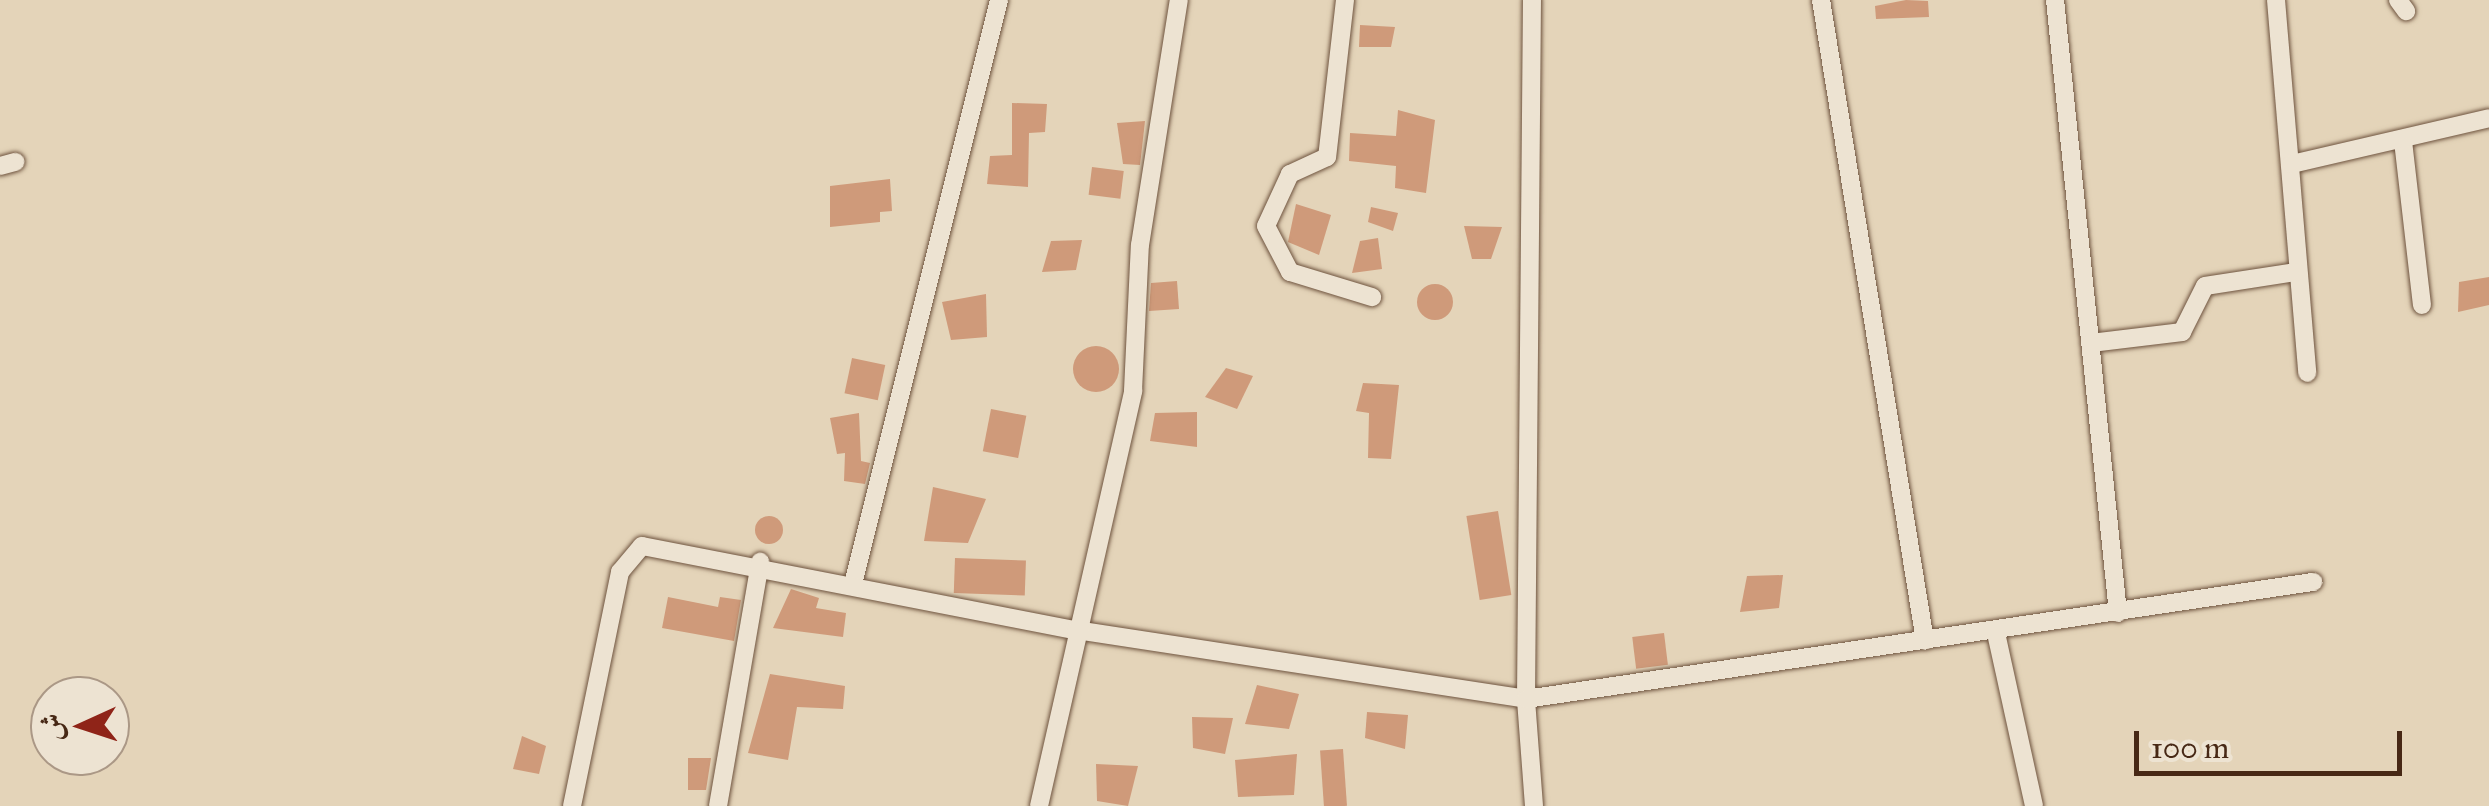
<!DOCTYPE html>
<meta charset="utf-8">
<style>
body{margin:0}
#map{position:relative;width:2489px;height:806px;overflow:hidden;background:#e4d4b9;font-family:"IM FELL Great Primer",Amiri,serif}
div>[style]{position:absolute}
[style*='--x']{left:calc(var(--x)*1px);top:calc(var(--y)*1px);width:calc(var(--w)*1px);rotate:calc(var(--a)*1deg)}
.building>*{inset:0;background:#cf9a7a;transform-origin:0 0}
.round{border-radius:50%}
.roads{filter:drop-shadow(0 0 2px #6e533e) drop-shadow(0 0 2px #6e533e)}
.minor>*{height:18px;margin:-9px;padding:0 9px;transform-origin:9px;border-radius:9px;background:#ede3d2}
span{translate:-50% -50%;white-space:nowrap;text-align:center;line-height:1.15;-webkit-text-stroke:9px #ede3d2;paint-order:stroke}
.north{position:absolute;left:30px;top:676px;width:100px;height:100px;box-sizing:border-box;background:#ede3d2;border:2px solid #ab9886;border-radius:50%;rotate:267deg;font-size:28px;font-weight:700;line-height:40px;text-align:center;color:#472815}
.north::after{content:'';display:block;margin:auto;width:35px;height:45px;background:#8f2418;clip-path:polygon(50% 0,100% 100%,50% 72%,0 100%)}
.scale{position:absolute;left:2134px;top:731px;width:268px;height:45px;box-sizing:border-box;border:5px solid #472815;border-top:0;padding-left:12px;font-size:30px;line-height:35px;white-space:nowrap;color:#472815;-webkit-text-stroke:8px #ede3d2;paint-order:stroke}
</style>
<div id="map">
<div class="building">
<i style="clip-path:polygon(1906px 0,1928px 1px,1929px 17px,1876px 19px,1875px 6px)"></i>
<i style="clip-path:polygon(1360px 25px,1395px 27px,1391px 47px,1359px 47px)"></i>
<i style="clip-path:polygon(1012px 103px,1047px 104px,1045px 132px,1029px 133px,1028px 187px,987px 184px,990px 156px,1012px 155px)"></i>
<i style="clip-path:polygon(1398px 110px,1435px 120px,1426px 193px,1395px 188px,1396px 166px,1349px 161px,1350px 133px,1396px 136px)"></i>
<i style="clip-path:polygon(1145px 121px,1140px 165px,1123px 164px,1117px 123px)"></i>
<i style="left:1092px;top:167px;width:32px;height:28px;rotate:7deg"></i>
<i style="clip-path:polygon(890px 179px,892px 211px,880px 212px,880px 222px,830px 227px,830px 186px)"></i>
<i style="clip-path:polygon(1296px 204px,1331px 215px,1319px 255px,1288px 242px)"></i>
<i style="clip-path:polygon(1371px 207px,1398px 213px,1393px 231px,1368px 222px)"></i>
<i style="clip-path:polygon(1464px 226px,1502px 227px,1491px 259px,1472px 259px)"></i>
<i style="clip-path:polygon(1378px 238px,1382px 269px,1352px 273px,1360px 241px)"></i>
<i style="clip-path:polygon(1082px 240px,1076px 270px,1042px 272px,1051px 241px)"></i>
<i style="clip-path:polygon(2489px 277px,2489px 305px,2458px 312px,2459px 282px)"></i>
<i style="clip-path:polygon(1177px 281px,1179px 309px,1149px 311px,1151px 283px)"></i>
<i class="round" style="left:1417px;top:284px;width:36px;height:36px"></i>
<i style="clip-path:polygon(986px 294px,987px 337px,951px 340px,942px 302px)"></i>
<i class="round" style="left:1073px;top:346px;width:46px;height:46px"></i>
<i style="left:852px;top:358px;width:34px;height:36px;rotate:12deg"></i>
<i style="clip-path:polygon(1226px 368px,1253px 376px,1237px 409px,1205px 397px)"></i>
<i style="clip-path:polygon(1363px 383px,1399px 385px,1391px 459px,1368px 458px,1369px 413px,1356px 411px)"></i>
<i style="left:991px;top:409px;width:36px;height:43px;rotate:11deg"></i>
<i style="clip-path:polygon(1197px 412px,1197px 447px,1150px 441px,1155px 413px)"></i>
<i style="clip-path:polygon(859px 413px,861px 461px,870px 463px,865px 484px,844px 481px,845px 453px,837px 454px,830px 418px)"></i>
<i style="clip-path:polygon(933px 487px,986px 499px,968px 543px,924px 541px)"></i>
<i style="left:1498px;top:511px;width:85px;height:32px;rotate:81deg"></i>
<i class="round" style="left:755px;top:516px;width:28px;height:28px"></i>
<i style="left:955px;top:558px;width:71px;height:35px;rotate:2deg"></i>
<i style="clip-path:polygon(1783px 575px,1779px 608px,1740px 612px,1747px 576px)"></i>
<i style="clip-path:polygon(791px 589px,819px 598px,816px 608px,846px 613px,843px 637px,773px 628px)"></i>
<i style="clip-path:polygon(668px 597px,718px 607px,720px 597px,741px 600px,734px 641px,662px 628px)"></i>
<i style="left:1664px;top:633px;width:32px;height:32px;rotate:83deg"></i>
<i style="clip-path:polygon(770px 674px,845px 686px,843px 709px,797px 707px,788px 760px,748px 753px)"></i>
<i style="clip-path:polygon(1257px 685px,1299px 694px,1289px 729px,1245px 724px)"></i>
<i style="clip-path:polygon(1367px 712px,1408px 715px,1405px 749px,1365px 738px)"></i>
<i style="clip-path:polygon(1192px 717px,1233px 718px,1225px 754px,1193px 748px)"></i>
<i style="clip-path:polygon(522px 736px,546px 746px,539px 774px,513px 769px)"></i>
<i style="left:1343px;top:749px;width:57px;height:23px;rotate:86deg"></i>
<i style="clip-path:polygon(1297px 754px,1294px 795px,1238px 797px,1235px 760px)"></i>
<i style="clip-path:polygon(688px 758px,711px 758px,706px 790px,688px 790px)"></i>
<i style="clip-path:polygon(1096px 764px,1138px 766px,1128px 806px,1097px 801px)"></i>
</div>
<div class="roads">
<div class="minor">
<i style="--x:1345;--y:0;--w:158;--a:96.5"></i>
<i style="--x:1327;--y:157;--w:41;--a:155.3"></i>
<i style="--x:1290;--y:174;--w:57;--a:114.8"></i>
<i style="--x:1266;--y:226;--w:52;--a:62.4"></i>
<i style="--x:1290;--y:272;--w:86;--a:17"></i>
<i style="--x:1821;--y:0;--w:649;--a:80.78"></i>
<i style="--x:2055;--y:0;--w:616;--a:84.13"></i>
<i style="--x:2276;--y:0;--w:374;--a:85.2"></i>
<i style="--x:2398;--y:0;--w:14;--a:54"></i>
<i style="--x:2403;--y:141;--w:165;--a:83.4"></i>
<i style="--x:2292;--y:164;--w:202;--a:-13.1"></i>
<i style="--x:0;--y:166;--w:16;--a:-15"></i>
<i style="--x:2091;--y:343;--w:92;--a:-6.9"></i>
<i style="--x:2182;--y:332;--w:51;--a:-63.4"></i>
<i style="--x:2205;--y:286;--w:91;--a:-8.8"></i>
<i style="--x:853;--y:584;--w:602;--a:-75.96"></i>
<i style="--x:1996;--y:633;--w:177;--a:77.6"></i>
<i style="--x:572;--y:806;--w:239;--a:-78.4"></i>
<i style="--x:620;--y:572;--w:34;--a:-50"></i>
<i style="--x:642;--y:546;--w:442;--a:11"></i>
<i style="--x:1076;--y:630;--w:455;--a:8.7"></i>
<i style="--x:1526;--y:699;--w:699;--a:-89.51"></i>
<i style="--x:718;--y:806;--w:248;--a:-80.2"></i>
<i style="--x:1039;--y:806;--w:426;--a:-77.2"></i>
<i style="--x:1133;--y:391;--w:146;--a:-87.3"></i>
<i style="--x:1140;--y:245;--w:248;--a:-81"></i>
<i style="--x:1534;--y:806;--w:107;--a:-94.3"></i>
<i style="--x:1526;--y:699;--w:796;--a:-8.46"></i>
</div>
</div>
<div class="north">ش</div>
<div class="scale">100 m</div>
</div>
